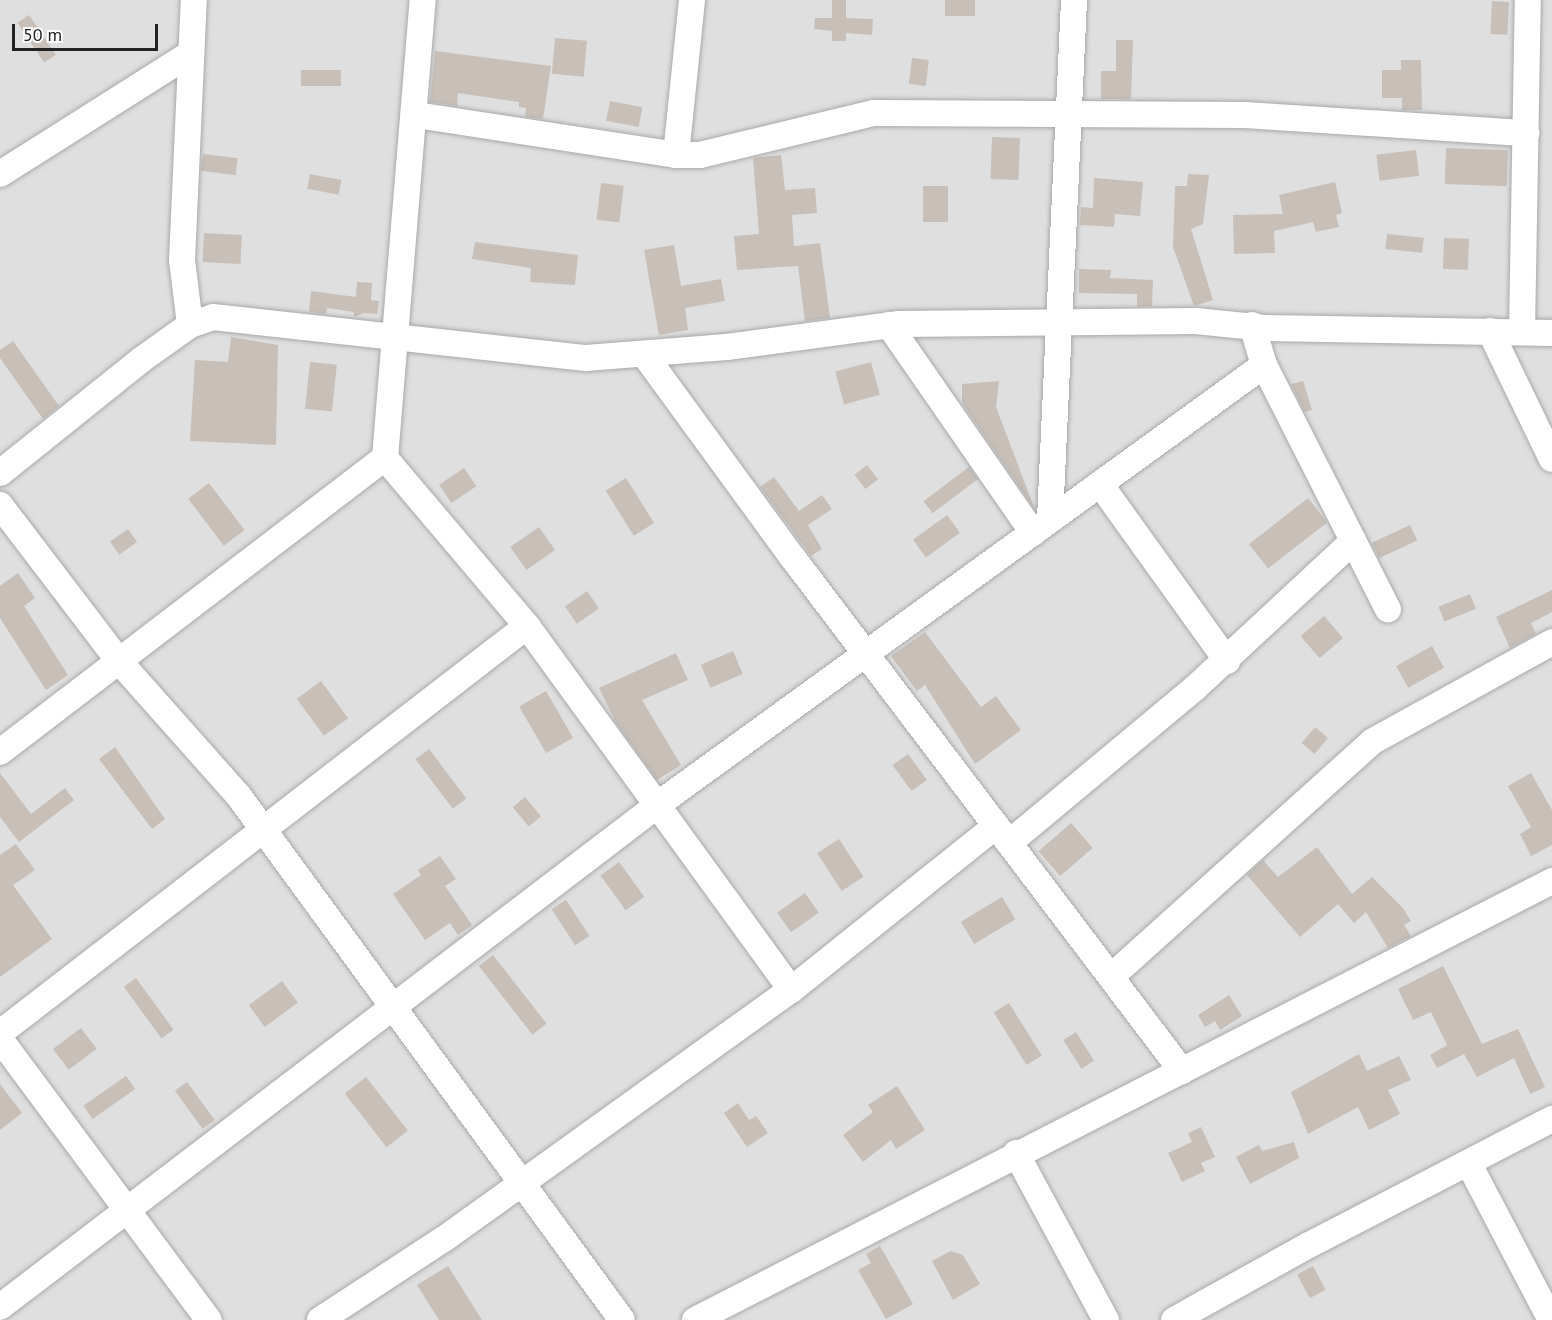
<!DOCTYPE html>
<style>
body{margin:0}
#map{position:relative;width:1552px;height:1320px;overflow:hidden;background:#f2efe9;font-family:"PT Sans",sans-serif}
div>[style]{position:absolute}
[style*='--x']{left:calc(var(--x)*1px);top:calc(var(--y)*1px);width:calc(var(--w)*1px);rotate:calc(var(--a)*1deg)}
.residential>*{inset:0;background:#e0dfdf;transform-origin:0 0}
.building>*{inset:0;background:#c7bfb8;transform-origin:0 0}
.roads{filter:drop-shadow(0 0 2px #a9a9a9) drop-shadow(0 0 2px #a9a9a9)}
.minor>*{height:26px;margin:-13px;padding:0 13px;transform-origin:13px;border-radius:13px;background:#fff}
span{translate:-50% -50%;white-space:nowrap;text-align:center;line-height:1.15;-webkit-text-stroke:5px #fff;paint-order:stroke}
.scale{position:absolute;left:12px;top:24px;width:146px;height:27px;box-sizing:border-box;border:3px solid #222;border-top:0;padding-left:8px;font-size:18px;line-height:21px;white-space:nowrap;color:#222;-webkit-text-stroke:4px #fff;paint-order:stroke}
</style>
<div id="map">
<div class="residential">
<i style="left:0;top:0;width:1552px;height:1320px"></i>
</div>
<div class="building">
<i style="clip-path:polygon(832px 0,846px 0,846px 18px,873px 19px,872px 35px,846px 33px,846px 41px,832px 41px,832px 31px,814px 29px,815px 18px,832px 18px)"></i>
<i style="left:945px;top:0;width:30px;height:16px"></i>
<i style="left:1492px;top:1px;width:17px;height:33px;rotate:3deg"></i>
<i style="left:29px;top:15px;width:48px;height:14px;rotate:56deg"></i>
<i style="left:555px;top:38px;width:32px;height:36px;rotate:5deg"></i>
<i style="clip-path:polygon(1116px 40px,1133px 40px,1131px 99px,1101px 99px,1101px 71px,1116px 71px)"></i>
<i style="clip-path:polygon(435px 51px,551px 66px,543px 119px,525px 117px,526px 108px,519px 107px,519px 102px,458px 93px,457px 106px,430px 102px)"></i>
<i style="left:912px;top:58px;width:17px;height:26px;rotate:7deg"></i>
<i style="clip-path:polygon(1401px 60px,1421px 60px,1422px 110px,1402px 110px,1402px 98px,1382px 98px,1382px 70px,1401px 70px)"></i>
<i style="left:341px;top:70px;width:16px;height:40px;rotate:90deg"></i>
<i style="left:610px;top:101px;width:33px;height:20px;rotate:11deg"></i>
<i style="left:992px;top:137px;width:28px;height:42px;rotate:2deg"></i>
<i style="left:1446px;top:148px;width:62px;height:36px;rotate:2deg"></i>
<i style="left:1416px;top:150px;width:26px;height:40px;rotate:83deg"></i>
<i style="left:203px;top:154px;width:35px;height:17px;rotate:7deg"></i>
<i style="clip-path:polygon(781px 155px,785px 190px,815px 188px,817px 213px,792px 215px,794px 246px,820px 243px,830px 318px,805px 321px,798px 266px,737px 270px,734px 236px,759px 234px,753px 158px)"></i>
<i style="left:310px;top:174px;width:32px;height:15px;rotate:11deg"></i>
<i style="clip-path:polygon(1188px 174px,1209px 175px,1203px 224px,1191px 229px,1213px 300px,1194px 306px,1173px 247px,1175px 186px,1187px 186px)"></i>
<i style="clip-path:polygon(1094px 178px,1143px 182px,1140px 216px,1115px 214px,1114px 227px,1080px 225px,1081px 207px,1093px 208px)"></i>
<i style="clip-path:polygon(1335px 182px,1342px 213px,1336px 215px,1339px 227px,1316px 232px,1313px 222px,1274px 231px,1275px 253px,1234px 254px,1233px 215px,1283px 214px,1279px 195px)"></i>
<i style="left:601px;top:183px;width:23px;height:37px;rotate:7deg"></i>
<i style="left:923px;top:186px;width:25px;height:36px"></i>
<i style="left:204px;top:233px;width:38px;height:29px;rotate:3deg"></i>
<i style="left:1387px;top:234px;width:37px;height:15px;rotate:6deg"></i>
<i style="left:1444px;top:238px;width:25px;height:31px;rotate:2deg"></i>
<i style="clip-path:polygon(475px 242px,578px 255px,575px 285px,530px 282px,531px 268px,472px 259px)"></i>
<i style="clip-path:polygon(674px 245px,681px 286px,721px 279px,725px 301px,685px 308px,688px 330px,659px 335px,644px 250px)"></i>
<i style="clip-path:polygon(1079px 269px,1111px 270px,1110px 278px,1153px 280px,1152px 306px,1137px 307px,1137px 294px,1079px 293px)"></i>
<i style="clip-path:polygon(357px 282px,372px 283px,371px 300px,379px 301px,377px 314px,364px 313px,354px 317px,354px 312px,327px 308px,326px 314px,309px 312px,311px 291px,356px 297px)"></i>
<i style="clip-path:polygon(231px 337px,278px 345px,276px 445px,190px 441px,195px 360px,228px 362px)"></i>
<i style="clip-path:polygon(13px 341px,59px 406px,43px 419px,0 358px,0 350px)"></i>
<i style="left:310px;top:362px;width:27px;height:47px;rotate:6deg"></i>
<i style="left:871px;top:362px;width:34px;height:37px;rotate:75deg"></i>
<i style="clip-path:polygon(999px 381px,996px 407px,1035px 510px,962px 403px,962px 384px)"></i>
<i style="clip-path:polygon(1303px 381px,1312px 410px,1305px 412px,1291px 384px)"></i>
<i style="left:867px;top:465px;width:18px;height:16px;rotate:52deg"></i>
<i style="left:969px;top:467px;width:15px;height:57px;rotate:53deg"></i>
<i style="left:464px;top:468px;width:22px;height:30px;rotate:56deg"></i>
<i style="clip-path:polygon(774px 477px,799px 511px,822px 495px,832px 509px,808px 525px,822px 549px,811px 556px,760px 487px)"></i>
<i style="left:626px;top:478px;width:53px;height:24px;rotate:58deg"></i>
<i style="left:209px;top:483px;width:59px;height:26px;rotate:53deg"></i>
<i style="left:1308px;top:498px;width:31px;height:75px;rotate:52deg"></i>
<i style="left:947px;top:515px;width:22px;height:42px;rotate:54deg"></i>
<i style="left:1410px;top:525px;width:17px;height:42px;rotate:65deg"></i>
<i style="left:539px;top:527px;width:28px;height:35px;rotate:55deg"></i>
<i style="left:128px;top:529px;width:16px;height:22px;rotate:55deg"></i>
<i style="clip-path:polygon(18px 573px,35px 598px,24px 606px,68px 675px,46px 690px,0 618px,0 586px)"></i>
<i style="clip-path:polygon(1552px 590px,1552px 612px,1531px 623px,1536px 634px,1510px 648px,1496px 617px)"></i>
<i style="left:587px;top:591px;width:21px;height:27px;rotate:55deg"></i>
<i style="left:1470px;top:594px;width:16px;height:34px;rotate:68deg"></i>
<i style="left:1324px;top:616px;width:29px;height:31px;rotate:49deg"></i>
<i style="clip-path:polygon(925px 632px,981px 707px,996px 696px,1021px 730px,975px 764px,925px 685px,917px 691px,891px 656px)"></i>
<i style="left:1432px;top:646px;width:25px;height:41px;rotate:61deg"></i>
<i style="left:733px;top:651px;width:25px;height:35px;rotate:67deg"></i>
<i style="clip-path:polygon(676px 653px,688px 680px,642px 700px,681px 765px,657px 780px,616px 723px,599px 688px)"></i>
<i style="left:321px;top:681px;width:46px;height:30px;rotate:54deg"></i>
<i style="left:546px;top:691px;width:54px;height:31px;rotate:60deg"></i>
<i style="left:1315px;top:727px;width:17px;height:21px;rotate:40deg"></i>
<i style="clip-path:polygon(115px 747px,165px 819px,152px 829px,99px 759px)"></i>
<i style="left:429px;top:749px;width:62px;height:17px;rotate:53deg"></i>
<i style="left:908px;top:754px;width:32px;height:19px;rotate:54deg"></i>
<i style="clip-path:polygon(0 773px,31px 814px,65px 788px,74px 800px,19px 842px,0 817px)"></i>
<i style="clip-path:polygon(1531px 773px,1552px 810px,1552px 845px,1531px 856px,1520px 834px,1531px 827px,1508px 786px)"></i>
<i style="left:525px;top:797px;width:25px;height:16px;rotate:50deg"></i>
<i style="left:1071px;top:823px;width:33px;height:43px;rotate:49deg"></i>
<i style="left:839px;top:839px;width:45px;height:26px;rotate:57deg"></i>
<i style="clip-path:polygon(16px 844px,35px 870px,13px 885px,52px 939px,0 977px,0 855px)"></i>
<i style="clip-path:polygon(1317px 847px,1352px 894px,1372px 877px,1403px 908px,1411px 921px,1404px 925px,1411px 936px,1388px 948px,1366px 912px,1354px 923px,1338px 904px,1300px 937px,1247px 875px,1263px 860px,1278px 877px)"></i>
<i style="clip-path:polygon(440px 856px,456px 879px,445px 886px,472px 925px,458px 935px,450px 923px,425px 940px,393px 894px,421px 875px,418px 870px)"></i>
<i style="left:619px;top:862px;width:43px;height:23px;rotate:54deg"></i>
<i style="left:805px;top:893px;width:24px;height:34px;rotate:55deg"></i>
<i style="left:1002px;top:897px;width:26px;height:48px;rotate:59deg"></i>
<i style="left:566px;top:900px;width:43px;height:17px;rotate:57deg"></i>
<i style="left:493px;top:955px;width:87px;height:18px;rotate:52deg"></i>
<i style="clip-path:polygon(1443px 966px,1482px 1044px,1518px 1029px,1545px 1087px,1530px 1094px,1514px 1058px,1477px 1077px,1464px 1054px,1437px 1068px,1430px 1055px,1447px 1045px,1431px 1012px,1413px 1020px,1398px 989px)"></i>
<i style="left:136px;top:978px;width:64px;height:15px;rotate:54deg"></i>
<i style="left:282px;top:981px;width:27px;height:41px;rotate:54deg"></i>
<i style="clip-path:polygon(1229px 995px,1242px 1016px,1220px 1030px,1215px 1021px,1205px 1027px,1198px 1015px)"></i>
<i style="left:1009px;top:1003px;width:62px;height:18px;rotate:58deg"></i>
<i style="left:81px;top:1028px;width:26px;height:35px;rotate:53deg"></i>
<i style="left:1076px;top:1032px;width:34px;height:15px;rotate:58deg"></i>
<i style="clip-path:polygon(1359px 1054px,1367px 1071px,1399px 1056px,1411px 1080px,1388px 1090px,1400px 1114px,1369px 1130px,1358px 1107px,1308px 1134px,1291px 1092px)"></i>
<i style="left:126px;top:1076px;width:16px;height:52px;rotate:55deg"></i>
<i style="left:366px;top:1077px;width:68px;height:27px;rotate:52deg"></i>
<i style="left:187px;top:1082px;width:47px;height:15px;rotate:54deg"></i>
<i style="clip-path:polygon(0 1084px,22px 1113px,0 1130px)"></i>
<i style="clip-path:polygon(897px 1086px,925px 1130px,896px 1149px,891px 1140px,863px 1162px,843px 1135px,873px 1112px,868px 1105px)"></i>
<i style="clip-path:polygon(738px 1103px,749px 1120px,756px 1116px,768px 1133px,747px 1147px,724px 1113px)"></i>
<i style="clip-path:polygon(1201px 1127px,1215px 1157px,1201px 1163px,1205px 1171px,1182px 1182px,1168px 1153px,1192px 1142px,1188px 1133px)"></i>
<i style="clip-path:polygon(1294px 1142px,1299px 1158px,1250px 1184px,1236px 1157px,1259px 1145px,1262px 1151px)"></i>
<i style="clip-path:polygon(880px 1246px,913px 1304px,886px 1319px,858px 1270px,871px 1263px,866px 1254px)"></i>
<i style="clip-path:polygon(951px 1251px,963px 1255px,980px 1284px,953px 1300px,932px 1261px)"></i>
<i style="clip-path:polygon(448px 1266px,482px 1320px,439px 1320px,417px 1285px)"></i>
<i style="left:1313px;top:1266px;width:27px;height:18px;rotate:62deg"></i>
</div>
<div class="roads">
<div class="minor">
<i style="--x:416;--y:115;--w:263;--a:8.7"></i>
<i style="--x:676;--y:155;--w:24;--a:0"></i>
<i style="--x:700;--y:155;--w:179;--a:-13.6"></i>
<i style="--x:874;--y:113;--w:371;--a:0.3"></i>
<i style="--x:1245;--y:115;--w:282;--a:3.7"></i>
<i style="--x:676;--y:155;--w:156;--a:-84.1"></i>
<i style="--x:0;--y:174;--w:225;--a:-32.3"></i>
<i style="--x:190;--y:325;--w:65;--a:-97"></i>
<i style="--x:182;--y:260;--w:260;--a:-87.4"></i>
<i style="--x:889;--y:325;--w:253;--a:55.3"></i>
<i style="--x:1252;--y:325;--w:42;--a:73.3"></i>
<i style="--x:1264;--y:365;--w:274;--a:63.1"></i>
<i style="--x:1490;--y:331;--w:142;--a:64.2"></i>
<i style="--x:1522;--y:331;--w:331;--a:-89"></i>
<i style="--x:644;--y:354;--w:253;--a:53.9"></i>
<i style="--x:793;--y:558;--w:644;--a:52.83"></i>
<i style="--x:385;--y:458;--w:460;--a:-85.3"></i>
<i style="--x:0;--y:473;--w:181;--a:-38.7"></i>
<i style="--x:141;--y:360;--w:60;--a:-35.5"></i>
<i style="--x:190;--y:325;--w:24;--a:-19"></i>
<i style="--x:213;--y:317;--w:375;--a:6.3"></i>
<i style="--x:586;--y:358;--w:141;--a:-4.5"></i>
<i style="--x:727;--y:347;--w:174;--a:-7.6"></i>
<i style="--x:899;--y:324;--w:297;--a:-0.6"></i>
<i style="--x:1196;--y:321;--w:69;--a:5.8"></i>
<i style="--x:1265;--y:328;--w:287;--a:1"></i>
<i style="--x:1100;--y:484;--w:218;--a:54.3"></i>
<i style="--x:0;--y:505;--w:195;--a:52.7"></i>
<i style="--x:118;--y:660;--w:181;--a:48.4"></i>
<i style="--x:238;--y:795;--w:650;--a:53.82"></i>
<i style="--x:1050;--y:519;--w:520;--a:-87.35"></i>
<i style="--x:0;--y:752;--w:484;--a:-37.4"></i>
<i style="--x:385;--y:458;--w:220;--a:49.8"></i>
<i style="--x:527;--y:626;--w:450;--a:54"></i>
<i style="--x:1009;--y:843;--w:242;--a:-39.8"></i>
<i style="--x:1195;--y:688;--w:216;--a:-42.9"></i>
<i style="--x:1112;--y:976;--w:351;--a:-42"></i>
<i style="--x:1373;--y:741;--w:205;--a:-28.9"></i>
<i style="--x:0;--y:1033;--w:666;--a:-37.68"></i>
<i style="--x:0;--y:1039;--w:350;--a:53.4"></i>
<i style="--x:1016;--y:1153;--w:190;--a:61.7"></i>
<i style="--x:1469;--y:1164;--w:176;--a:62.3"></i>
<i style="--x:0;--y:1307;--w:835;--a:-37.36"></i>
<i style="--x:664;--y:800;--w:741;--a:-35.94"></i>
<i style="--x:320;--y:1320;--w:148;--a:-33.2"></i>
<i style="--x:444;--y:1239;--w:427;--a:-35.7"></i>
<i style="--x:791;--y:990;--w:263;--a:-38.7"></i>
<i style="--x:695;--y:1320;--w:963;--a:-27.12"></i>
<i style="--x:1174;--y:1320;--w:154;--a:-29.1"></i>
<i style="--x:1309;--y:1245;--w:274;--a:-27.4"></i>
</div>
</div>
<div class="scale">50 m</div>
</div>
